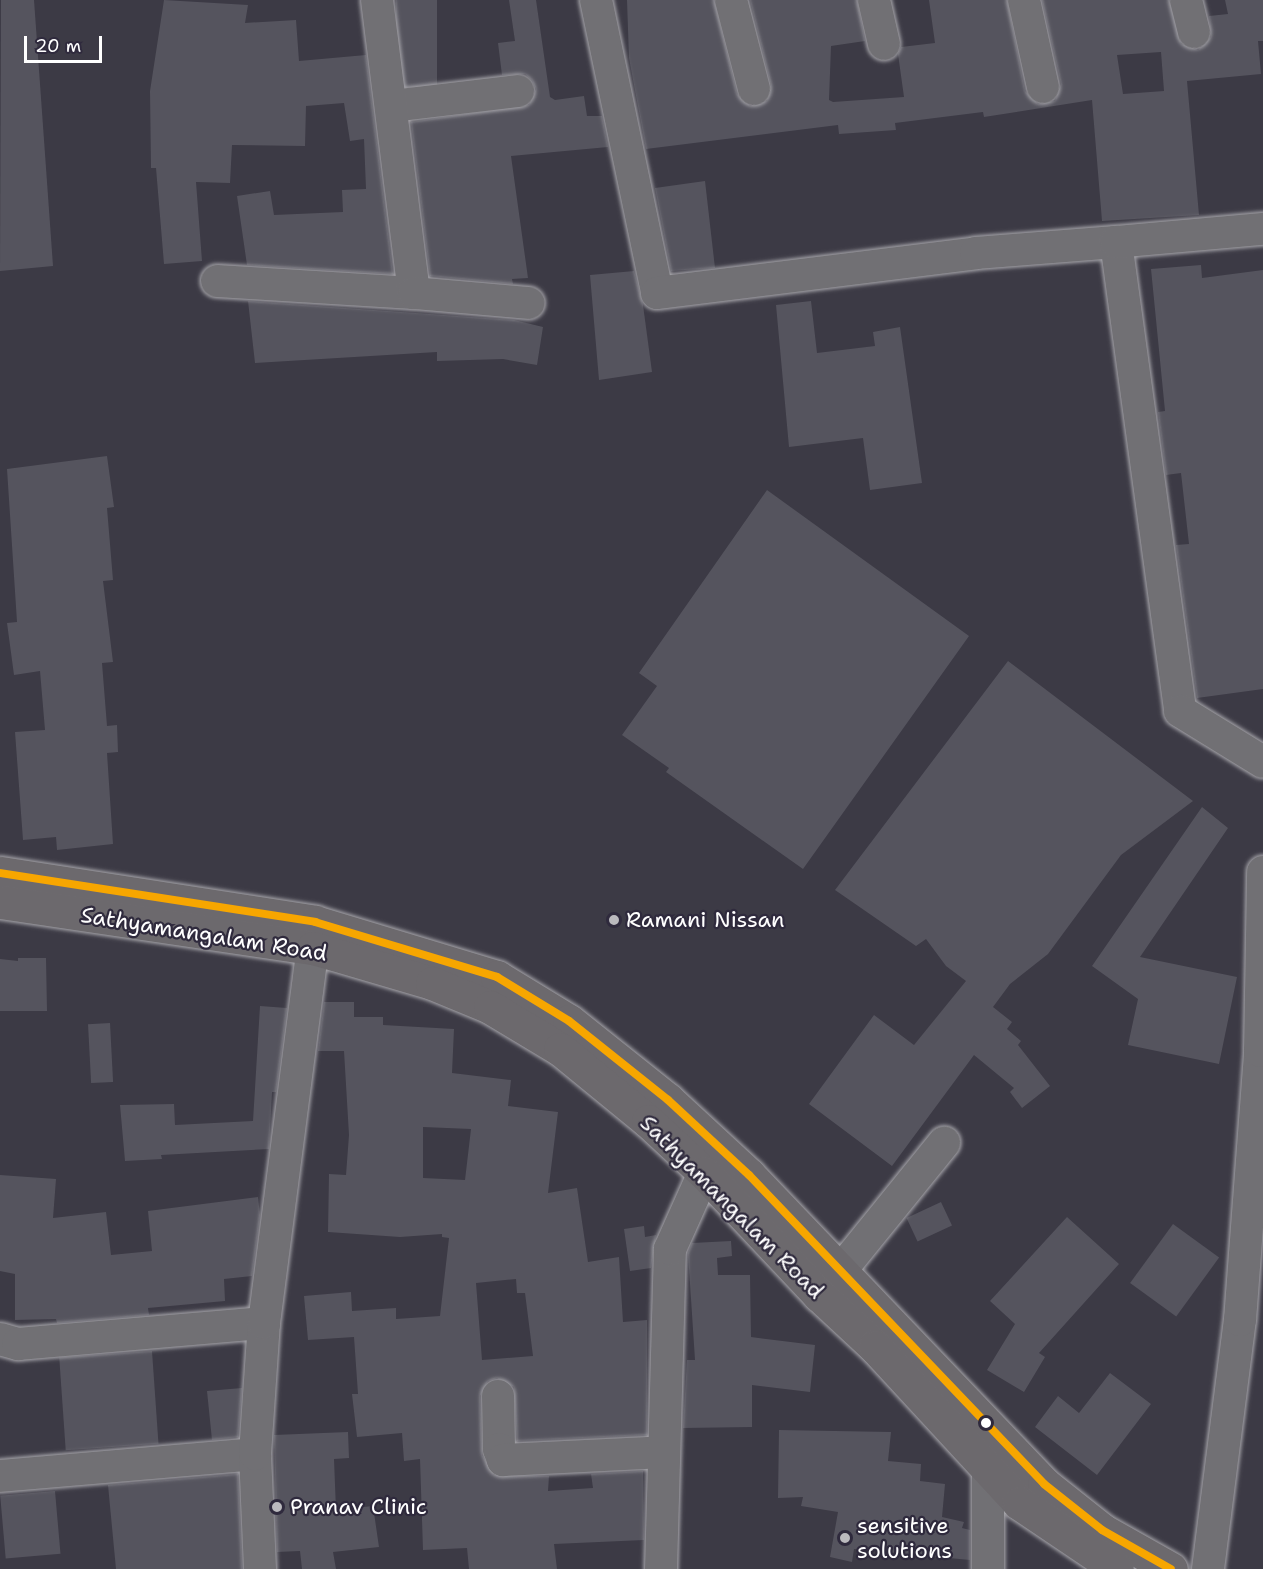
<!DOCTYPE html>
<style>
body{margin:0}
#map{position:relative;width:1263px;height:1569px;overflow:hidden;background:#3c3a45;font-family:"Shantell Sans",sans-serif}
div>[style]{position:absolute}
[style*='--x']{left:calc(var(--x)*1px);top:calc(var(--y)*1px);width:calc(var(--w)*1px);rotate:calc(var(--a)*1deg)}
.building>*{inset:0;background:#55545e;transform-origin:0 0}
.roads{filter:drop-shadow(0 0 2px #a7a6ab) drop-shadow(0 0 2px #a7a6ab)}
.minor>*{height:32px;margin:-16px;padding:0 16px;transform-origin:16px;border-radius:16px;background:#717074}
.highway>*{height:33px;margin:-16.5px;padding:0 16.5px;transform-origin:16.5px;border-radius:16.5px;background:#6c696d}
.bus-1>*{height:8px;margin:-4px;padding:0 4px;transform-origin:4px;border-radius:4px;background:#f7a600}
.dots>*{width:16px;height:16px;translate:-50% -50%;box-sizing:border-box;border:3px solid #2f2a3d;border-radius:50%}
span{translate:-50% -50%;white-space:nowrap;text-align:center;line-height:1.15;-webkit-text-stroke:4.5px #2f2a3d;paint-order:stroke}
.poi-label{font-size:22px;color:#fff}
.left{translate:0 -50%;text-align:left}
.street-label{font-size:22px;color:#fff}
.scale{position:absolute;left:24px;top:36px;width:78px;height:27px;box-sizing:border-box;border:3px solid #fff;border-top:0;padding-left:8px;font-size:18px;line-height:21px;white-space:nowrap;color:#fff;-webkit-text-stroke:4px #2f2a3d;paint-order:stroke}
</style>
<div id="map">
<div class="building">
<i style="clip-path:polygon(1px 0,34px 0,53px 266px,0 271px)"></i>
<i style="clip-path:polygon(164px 0,248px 5px,245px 23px,296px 20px,299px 61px,366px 55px,393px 274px,247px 265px,237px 196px,270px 191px,274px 215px,343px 212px,342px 190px,366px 189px,364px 139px,350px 141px,344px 103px,306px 106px,305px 146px,232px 145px,230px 183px,196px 182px,202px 261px,164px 264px,156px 168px,151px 168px,150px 91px)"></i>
<i style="left:396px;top:0;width:41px;height:87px"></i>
<i style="clip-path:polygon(509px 0,536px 0,550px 97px,555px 100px,584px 96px,587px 116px,602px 116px,608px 147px,511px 156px,528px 278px,512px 279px,513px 284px,430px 276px,411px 122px,529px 105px,536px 89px,532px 80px,525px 74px,502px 75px,498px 43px,515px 41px)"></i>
<i style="clip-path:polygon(evenodd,627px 0,714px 0,737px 94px,750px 106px,767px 101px,771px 85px,750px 0,857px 0,865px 41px,831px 46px,829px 100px,833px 102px,904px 97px,898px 54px,901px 47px,935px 43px,929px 0,1007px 0,1025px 91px,1038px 104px,1055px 101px,1061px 84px,1042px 0,1169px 0,1181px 44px,1198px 50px,1211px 37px,1209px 16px,1228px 14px,1225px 0,1263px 0,1263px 41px,1258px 41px,1261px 74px,1187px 81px,1199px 215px,1102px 221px,1092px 100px,984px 117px,983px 112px,895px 123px,896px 130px,839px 134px,838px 125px,646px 149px,629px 58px,627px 0,1161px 52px,1164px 91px,1123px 94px,1117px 55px,1161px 52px)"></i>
<i style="clip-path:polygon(705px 181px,715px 268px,671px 271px,655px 188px)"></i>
<i style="clip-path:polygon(1201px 265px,1202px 278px,1263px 270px,1263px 689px,1197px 698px,1176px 545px,1189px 544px,1181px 473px,1166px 475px,1158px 412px,1165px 411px,1151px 269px)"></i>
<i style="clip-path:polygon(634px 271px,643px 305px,652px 372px,599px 380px,590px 275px)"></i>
<i style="clip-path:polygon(248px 301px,514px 320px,543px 327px,537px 365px,503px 359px,437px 361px,437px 352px,255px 363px)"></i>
<i style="clip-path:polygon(811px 301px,817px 353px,875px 346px,873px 332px,900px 327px,922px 483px,870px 490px,863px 438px,789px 447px,776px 305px)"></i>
<i style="clip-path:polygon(107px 456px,114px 507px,107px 508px,113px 580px,103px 581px,113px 662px,102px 663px,107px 726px,117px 725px,118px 752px,107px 753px,113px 844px,57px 850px,56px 837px,23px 840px,15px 732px,45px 730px,40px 671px,14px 675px,7px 623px,17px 622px,7px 469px)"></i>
<i style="clip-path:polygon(767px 490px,969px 636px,803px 869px,666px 772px,669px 768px,622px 735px,657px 686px,639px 673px)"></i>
<i style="clip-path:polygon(1008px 661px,1193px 801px,1121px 855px,1048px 954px,1010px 984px,993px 1007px,1012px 1022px,1007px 1029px,1021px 1041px,1018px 1045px,1050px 1086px,1022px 1108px,1010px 1092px,1014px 1088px,974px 1055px,892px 1166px,809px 1104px,874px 1015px,914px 1045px,966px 981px,946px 966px,926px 939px,916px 946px,835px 890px)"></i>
<i style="clip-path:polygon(1202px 807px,1228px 828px,1140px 957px,1237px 977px,1219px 1064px,1128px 1045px,1138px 999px,1092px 966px)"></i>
<i style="clip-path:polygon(18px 958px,46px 958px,47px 1011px,0 1011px,0 959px,18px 961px)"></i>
<i style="clip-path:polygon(evenodd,324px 1002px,354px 1002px,354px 1017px,383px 1017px,383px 1025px,454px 1029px,452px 1073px,511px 1080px,508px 1106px,558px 1112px,548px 1193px,577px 1188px,588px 1262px,619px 1257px,623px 1322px,647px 1320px,647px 1435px,517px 1441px,514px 1387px,497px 1378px,488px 1381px,480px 1396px,482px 1455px,494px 1475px,549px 1476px,548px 1491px,593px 1488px,591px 1474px,643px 1471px,644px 1540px,554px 1544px,557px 1569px,469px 1569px,467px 1548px,423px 1550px,420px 1459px,404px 1461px,402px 1433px,357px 1437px,352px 1394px,358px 1394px,354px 1337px,308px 1340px,304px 1296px,351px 1292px,352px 1311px,396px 1308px,396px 1319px,440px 1316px,449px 1238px,442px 1237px,442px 1234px,400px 1237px,328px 1232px,329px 1174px,346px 1175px,349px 1135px,344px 1051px,318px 1051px,324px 1002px,423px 1127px,471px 1129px,465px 1180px,423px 1178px,423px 1127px,324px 1002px,516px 1279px,517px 1293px,525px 1293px,533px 1356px,482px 1360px,476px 1283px,516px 1279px)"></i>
<i style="clip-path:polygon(260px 1006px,287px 1008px,276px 1092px,272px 1092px,269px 1149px,161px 1155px,162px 1159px,125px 1161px,120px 1105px,174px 1104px,175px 1125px,253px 1121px)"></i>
<i style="left:110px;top:1023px;width:59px;height:22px;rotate:87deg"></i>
<i style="clip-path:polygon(0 1175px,56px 1179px,53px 1218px,106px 1212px,111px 1255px,152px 1251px,148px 1211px,258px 1197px,260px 1215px,252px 1276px,224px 1279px,225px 1301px,148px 1308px,149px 1315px,57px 1323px,56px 1319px,15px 1320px,15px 1274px,0 1271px)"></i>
<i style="left:941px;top:1202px;width:26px;height:38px;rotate:65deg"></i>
<i style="clip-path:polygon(1067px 1217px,1119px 1264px,1039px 1353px,1045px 1357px,1024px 1392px,987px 1370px,1015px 1324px,990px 1301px)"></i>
<i style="left:1173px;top:1224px;width:57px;height:73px;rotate:36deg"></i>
<i style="clip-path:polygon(644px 1226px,645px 1237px,656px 1235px,651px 1268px,630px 1271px,624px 1229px)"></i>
<i style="clip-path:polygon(731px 1241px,732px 1256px,717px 1258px,718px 1275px,750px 1275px,751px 1337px,815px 1345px,810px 1392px,752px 1385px,752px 1427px,683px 1428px,687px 1360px,695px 1360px,688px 1253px,692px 1243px)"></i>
<i style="left:152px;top:1351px;width:93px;height:93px;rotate:86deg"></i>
<i style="clip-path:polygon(1110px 1373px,1151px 1404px,1097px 1475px,1035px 1427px,1058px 1396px,1079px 1413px)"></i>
<i style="clip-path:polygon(242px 1388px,238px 1437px,212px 1440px,207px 1391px)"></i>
<i style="clip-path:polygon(779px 1430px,891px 1432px,888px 1461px,921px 1464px,920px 1481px,945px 1484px,942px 1517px,964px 1522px,962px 1528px,970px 1530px,970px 1560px,854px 1549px,852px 1562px,830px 1557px,838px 1512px,801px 1506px,803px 1497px,778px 1498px)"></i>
<i style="clip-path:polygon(348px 1432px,349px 1458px,334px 1459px,336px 1510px,373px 1506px,379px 1547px,333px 1552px,336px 1569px,302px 1569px,300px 1551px,277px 1552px,274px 1435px)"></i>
<i style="clip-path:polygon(238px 1474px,242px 1569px,116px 1569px,108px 1485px)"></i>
<i style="left:55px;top:1491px;width:63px;height:55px;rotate:85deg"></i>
</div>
<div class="roads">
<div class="minor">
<i style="--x:596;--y:0;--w:299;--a:78.2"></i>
<i style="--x:657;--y:293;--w:321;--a:-7.1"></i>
<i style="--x:976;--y:253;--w:140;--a:-4.5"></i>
<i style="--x:1116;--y:242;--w:473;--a:82.2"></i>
<i style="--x:1180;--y:711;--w:97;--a:31.6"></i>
<i style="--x:731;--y:0;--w:92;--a:75.5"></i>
<i style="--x:874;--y:0;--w:45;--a:77.2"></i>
<i style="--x:1024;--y:0;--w:89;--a:77.7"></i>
<i style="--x:1186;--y:0;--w:33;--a:76"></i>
<i style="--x:392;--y:106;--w:127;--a:-6.8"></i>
<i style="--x:1116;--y:242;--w:148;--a:-5.1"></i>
<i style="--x:217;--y:281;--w:197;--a:3.5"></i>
<i style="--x:414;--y:293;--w:295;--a:-97.2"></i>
<i style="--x:414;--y:293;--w:115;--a:5"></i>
<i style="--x:841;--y:1270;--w:164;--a:-51"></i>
<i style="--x:0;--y:1339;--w:19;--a:16"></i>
<i style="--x:18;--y:1344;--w:247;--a:-4.9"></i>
<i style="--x:498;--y:1396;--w:53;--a:88.9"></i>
<i style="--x:499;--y:1449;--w:12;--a:70"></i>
<i style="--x:503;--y:1460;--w:161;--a:-2.8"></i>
<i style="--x:988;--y:1471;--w:98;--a:90"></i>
<i style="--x:0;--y:1476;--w:256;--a:-4.9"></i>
<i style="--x:260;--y:1569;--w:115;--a:-92.5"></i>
<i style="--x:255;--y:1454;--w:131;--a:-86.1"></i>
<i style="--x:264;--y:1323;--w:378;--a:-82.6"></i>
<i style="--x:661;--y:1569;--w:320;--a:-88.4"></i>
<i style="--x:670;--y:1249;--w:83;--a:-65.9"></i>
<i style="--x:1208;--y:1569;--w:251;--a:-82.7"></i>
<i style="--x:1240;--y:1320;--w:270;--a:-85.7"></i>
<i style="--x:1260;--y:1051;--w:179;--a:-89"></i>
</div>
<div class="highway">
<i style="--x:0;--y:873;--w:319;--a:8.8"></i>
<i style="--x:315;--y:922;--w:190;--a:16.8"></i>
<i style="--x:497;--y:977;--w:84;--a:31.4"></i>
<i style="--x:569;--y:1021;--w:127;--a:38.6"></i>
<i style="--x:668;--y:1100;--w:110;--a:42.8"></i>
<i style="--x:749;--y:1175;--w:427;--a:46.3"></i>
<i style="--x:1044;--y:1484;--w:74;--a:38.4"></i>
<i style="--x:1102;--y:1530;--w:79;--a:29.5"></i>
<i style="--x:0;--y:902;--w:316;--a:8.4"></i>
<i style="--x:313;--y:948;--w:124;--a:16.4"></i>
<i style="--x:432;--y:983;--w:63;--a:22.5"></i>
<i style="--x:490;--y:1007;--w:82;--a:31"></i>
<i style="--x:560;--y:1049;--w:114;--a:39.3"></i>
<i style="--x:648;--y:1121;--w:76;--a:42.9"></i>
<i style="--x:704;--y:1173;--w:168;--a:46.7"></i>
<i style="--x:819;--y:1295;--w:76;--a:42.9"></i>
<i style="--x:875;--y:1347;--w:212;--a:47.3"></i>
<i style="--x:1019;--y:1503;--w:118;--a:34"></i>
</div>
</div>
<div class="bus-1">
<i style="--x:0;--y:873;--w:319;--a:8.8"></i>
<i style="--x:315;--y:922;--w:190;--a:16.8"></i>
<i style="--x:497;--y:977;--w:84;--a:31.4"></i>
<i style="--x:569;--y:1021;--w:127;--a:38.6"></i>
<i style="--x:668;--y:1100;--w:110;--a:42.8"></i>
<i style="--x:749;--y:1175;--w:427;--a:46.3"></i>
<i style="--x:1044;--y:1484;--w:74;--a:38.4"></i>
<i style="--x:1102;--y:1530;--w:79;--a:29.5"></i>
</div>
<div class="dots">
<i style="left:614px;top:920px;background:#bbbabe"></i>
<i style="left:986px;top:1423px;background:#fff"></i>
<i style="left:277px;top:1507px;background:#bbbabe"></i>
<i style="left:845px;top:1538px;background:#bbbabe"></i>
</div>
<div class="poi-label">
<span class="left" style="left:626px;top:920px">Ramani Nissan</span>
<span class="left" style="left:290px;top:1507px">Pranav Clinic</span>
<span class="left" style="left:857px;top:1538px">sensitive<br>solutions</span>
</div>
<div class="street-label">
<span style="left:204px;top:934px;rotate:9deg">Sathyamangalam Road</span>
<span style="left:732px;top:1207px;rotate:45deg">Sathyamangalam Road</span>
</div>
<div class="scale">20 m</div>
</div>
